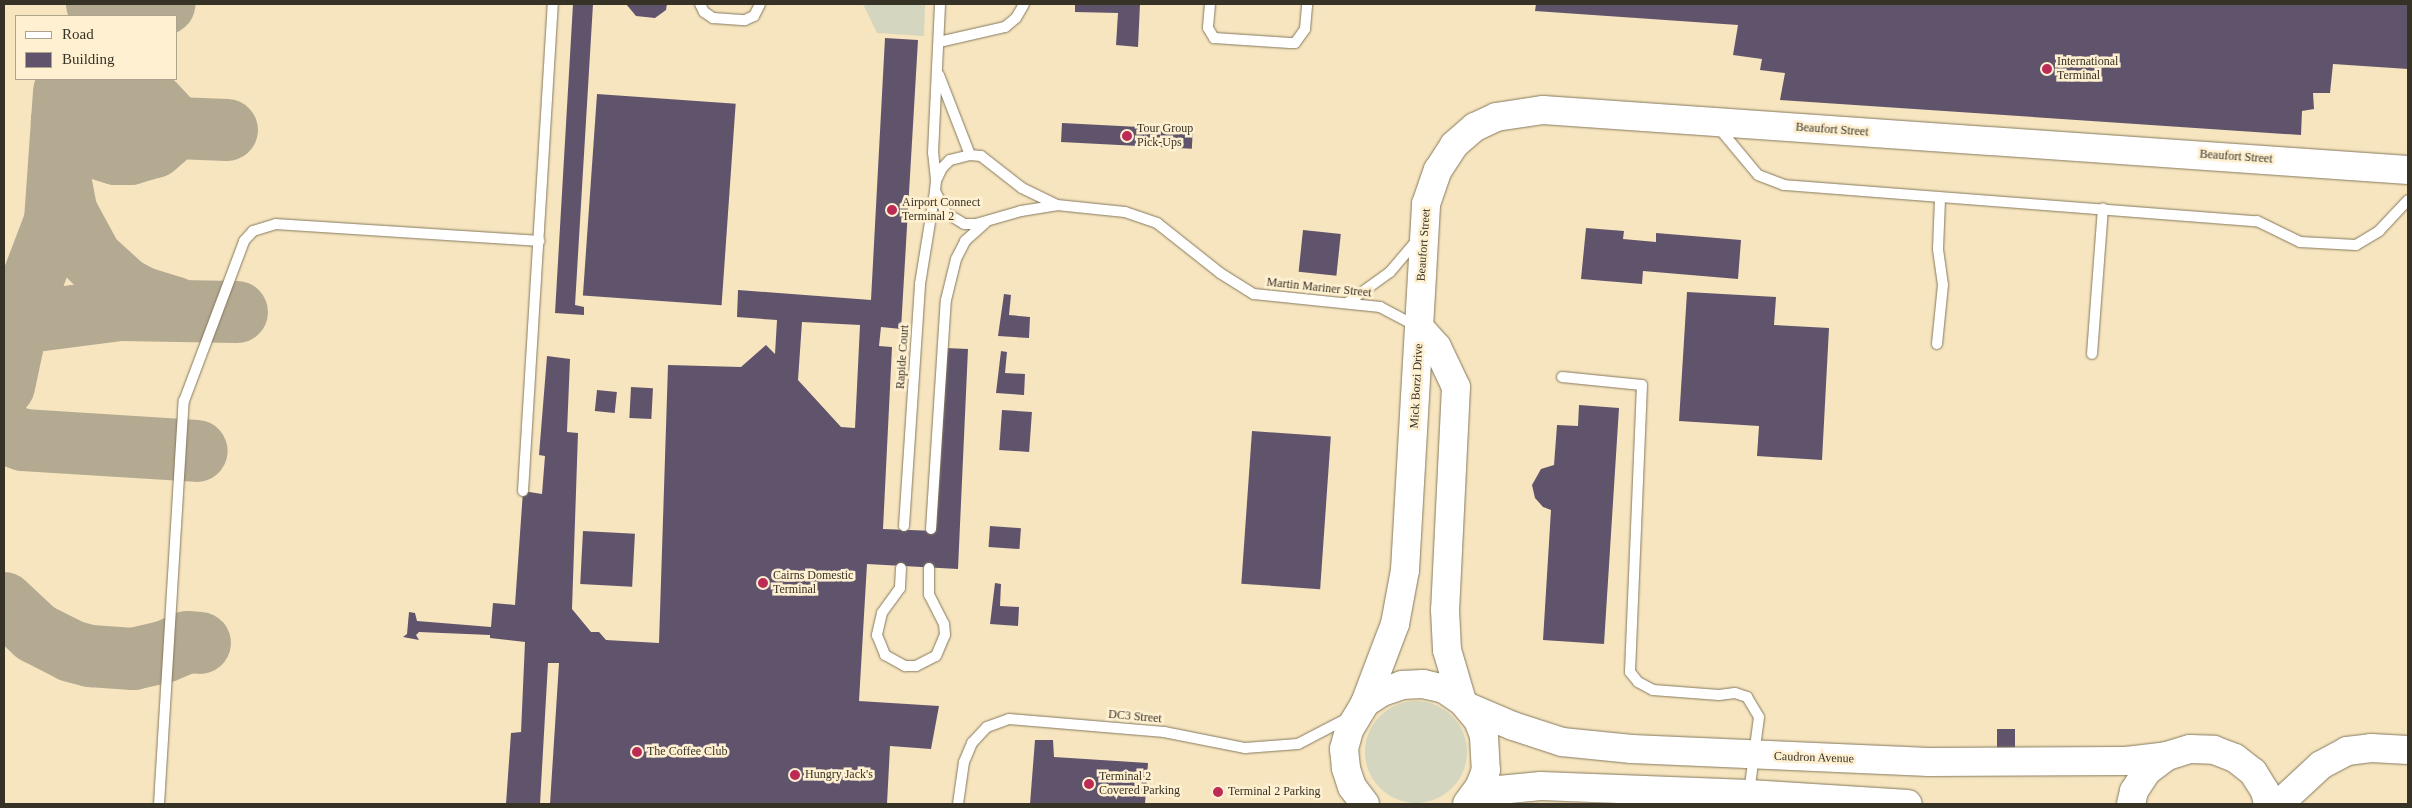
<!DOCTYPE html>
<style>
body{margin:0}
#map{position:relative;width:2412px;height:808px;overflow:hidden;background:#fef0d1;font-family:Georgia,serif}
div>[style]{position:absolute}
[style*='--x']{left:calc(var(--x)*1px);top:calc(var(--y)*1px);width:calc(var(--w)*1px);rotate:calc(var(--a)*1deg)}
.built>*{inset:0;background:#f6e5bf}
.green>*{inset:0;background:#d4d6c0}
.round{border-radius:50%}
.taxiway>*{height:62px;margin:-31px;padding:0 31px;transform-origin:31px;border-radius:31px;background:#b4aa92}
.building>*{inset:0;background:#60546d;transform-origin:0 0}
.roads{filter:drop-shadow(0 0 1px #86795e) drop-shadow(0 0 1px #86795e)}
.lane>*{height:10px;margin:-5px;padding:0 5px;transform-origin:5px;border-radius:5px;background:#fff}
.secondary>*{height:28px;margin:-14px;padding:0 14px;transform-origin:14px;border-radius:14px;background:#fff}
.dots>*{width:14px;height:14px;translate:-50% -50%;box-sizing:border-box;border:2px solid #fef0d1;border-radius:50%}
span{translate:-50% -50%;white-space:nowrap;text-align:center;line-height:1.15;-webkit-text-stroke:5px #fef0d1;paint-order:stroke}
.poi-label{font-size:12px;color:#373226}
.left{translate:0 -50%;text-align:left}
.street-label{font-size:12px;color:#373226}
.frame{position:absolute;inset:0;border:5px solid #373226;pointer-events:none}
.legend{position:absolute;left:15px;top:15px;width:162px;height:65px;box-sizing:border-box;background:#fef0d1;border:1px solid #aea48d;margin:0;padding:6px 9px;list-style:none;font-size:15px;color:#373226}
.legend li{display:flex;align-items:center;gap:10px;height:25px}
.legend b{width:25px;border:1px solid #aea48d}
</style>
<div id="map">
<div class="built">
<i style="clip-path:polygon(evenodd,4px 4px,2408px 4px,2408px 804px,4px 804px,4px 4px,16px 16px,176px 16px,176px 79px,16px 79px,16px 16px)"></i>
</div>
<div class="green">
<i style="clip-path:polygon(863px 4px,925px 4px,924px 36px,877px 33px)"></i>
<i class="round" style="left:1365px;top:701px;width:102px;height:102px"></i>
</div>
<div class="taxiway">
<i style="--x:97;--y:4;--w:27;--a:17"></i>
<i style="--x:123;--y:12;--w:15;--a:4"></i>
<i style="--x:138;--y:13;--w:28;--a:-19"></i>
<i style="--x:176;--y:128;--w:29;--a:139"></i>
<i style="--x:154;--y:147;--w:25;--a:164"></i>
<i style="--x:130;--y:154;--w:14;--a:180"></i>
<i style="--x:116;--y:154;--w:27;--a:-163"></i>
<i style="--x:90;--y:146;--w:38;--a:-138"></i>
<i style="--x:62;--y:121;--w:33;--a:-39"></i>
<i style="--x:88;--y:100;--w:28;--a:-15"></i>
<i style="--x:115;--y:93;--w:27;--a:10"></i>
<i style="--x:142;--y:98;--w:13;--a:27"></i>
<i style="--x:154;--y:104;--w:33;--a:47"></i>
<i style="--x:176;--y:128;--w:51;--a:2.2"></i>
<i style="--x:60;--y:178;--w:36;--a:79"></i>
<i style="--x:67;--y:213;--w:52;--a:61.5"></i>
<i style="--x:92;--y:259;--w:43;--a:42.2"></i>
<i style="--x:124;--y:288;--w:21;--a:28"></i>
<i style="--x:143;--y:298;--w:34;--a:17"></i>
<i style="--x:4;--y:325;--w:117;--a:-7.4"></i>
<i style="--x:120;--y:310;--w:117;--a:1"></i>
<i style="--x:4;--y:386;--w:72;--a:-77.9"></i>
<i style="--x:19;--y:316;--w:102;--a:-69.2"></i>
<i style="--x:55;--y:221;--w:130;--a:-86"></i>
<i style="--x:4;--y:433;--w:20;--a:20"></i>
<i style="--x:23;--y:440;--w:174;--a:3.6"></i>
<i style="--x:4;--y:603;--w:44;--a:43.2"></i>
<i style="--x:36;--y:633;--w:39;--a:27"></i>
<i style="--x:71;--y:651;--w:20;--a:15"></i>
<i style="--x:90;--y:656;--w:43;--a:4"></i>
<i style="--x:133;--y:659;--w:32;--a:-13"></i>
<i style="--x:164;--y:652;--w:25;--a:-23"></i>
<i style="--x:187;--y:642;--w:13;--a:4"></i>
</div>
<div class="building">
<i style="clip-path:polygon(573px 4px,593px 4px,575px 305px,584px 307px,584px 315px,555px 313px)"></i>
<i style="clip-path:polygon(626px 4px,667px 4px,666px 10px,655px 18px,636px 16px)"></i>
<i style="clip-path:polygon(1075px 4px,1140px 4px,1138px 47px,1116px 45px,1118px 13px,1075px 12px)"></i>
<i style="clip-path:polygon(1536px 4px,2408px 4px,2408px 69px,2333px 64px,2330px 93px,2313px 93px,2314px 109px,2302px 111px,2301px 135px,1780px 100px,1785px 73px,1760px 70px,1762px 59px,1733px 55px,1738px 25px,1535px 11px)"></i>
<i style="clip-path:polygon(evenodd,885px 38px,918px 40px,901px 329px,881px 327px,879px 346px,892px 347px,883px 529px,936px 531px,945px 348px,968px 349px,958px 569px,867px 564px,859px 701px,939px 706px,931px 749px,890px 746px,887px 804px,550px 804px,559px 663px,548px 663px,540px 804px,506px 804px,511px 733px,521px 732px,525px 642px,490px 638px,490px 635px,419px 632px,416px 635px,419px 640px,403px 637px,407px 634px,409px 612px,415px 613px,417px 621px,491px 627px,493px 603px,515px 605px,523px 491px,542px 494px,545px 456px,539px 455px,547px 356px,570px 359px,567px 432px,578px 433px,572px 609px,591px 632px,599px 632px,606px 640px,659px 643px,668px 365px,741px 367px,766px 345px,775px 354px,777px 320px,737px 317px,738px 290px,871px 300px,885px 38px,802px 322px,860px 325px,855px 428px,841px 427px,798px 380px,802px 322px)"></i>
<i style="left:597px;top:94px;width:139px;height:202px;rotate:4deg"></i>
<i style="left:1062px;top:123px;width:131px;height:19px;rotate:3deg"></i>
<i style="clip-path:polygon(1586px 228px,1624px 231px,1623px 239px,1656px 242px,1656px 233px,1741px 240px,1738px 279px,1643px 271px,1642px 284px,1581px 279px)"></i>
<i style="left:1303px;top:230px;width:38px;height:42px;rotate:6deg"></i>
<i style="clip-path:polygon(1687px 292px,1776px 297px,1774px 325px,1829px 328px,1822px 460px,1757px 456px,1759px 426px,1679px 421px)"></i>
<i style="clip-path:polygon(1004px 294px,1011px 295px,1009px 315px,1030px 317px,1029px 338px,998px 336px)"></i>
<i style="clip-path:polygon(1001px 351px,1007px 352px,1005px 373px,1025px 374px,1024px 395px,996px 393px)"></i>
<i style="left:631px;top:387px;width:22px;height:31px;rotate:3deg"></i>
<i style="left:597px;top:390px;width:20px;height:21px;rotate:6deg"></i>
<i style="clip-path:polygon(1579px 405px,1619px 408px,1604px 644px,1543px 640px,1551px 510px,1543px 507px,1535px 498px,1532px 485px,1541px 469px,1554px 465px,1557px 425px,1578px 426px)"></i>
<i style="left:1002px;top:410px;width:30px;height:40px;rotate:4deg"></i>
<i style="left:1252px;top:431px;width:79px;height:153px;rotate:4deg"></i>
<i style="left:990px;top:526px;width:31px;height:21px;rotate:4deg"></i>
<i style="left:583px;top:531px;width:52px;height:53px;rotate:3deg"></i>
<i style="clip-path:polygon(995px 583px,1001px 584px,1000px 606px,1019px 607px,1018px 626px,990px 624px)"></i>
<i style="left:1997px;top:729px;width:18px;height:24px"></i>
<i style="clip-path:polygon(1035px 740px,1053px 740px,1054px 757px,1148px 763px,1145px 804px,1030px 804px)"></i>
</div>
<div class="roads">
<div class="lane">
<i style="--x:700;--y:4;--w:9;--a:63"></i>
<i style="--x:704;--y:12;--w:11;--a:34"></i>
<i style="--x:713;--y:18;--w:32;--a:4"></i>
<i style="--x:745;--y:20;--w:10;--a:-24"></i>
<i style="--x:754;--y:16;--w:13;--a:-63"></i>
<i style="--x:1210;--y:4;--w:24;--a:95"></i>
<i style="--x:1208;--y:28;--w:12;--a:59"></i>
<i style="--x:1214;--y:38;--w:76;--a:3.8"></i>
<i style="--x:1290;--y:43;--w:5;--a:0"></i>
<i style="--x:1295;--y:43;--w:17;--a:-54"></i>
<i style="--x:1305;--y:29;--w:25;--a:-85"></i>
<i style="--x:939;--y:42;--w:68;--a:-12.8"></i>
<i style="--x:1005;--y:27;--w:14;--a:-39"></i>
<i style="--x:1016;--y:18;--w:16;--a:-60"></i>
<i style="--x:939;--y:75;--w:86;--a:68.8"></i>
<i style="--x:1718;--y:127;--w:62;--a:50.2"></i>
<i style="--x:1758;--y:175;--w:28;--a:21"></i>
<i style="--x:1784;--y:185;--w:474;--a:4.4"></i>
<i style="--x:2257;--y:221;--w:48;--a:26"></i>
<i style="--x:2300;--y:242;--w:56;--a:3.1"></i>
<i style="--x:2356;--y:245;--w:27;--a:-31"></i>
<i style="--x:2379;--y:231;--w:42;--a:-46.9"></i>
<i style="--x:936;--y:180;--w:27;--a:-96"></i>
<i style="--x:933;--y:153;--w:149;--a:-87.3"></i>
<i style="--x:1057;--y:205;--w:39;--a:-154"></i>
<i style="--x:1022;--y:188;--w:52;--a:-142"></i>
<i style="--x:981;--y:156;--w:11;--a:-175"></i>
<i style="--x:970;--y:155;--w:21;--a:166"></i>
<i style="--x:950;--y:160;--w:11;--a:135"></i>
<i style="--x:942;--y:168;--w:14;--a:115"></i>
<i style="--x:936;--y:181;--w:10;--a:96"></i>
<i style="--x:935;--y:191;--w:25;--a:63"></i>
<i style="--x:946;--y:213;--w:21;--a:31"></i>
<i style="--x:964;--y:224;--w:12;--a:0"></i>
<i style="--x:976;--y:224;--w:47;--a:-16.1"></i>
<i style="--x:1021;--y:211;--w:36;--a:-9"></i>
<i style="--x:1057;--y:205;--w:68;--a:5.9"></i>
<i style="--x:1125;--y:212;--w:34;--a:19"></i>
<i style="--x:1157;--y:223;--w:80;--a:38.4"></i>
<i style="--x:1220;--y:273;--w:40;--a:32"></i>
<i style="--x:1254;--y:294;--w:127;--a:5.9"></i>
<i style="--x:1380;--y:307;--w:41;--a:27.8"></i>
<i style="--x:1347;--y:303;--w:53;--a:-35.8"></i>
<i style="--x:1390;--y:272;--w:43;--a:-49.7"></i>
<i style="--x:1937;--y:344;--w:59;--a:-84.2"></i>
<i style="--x:1943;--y:285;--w:36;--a:-98"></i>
<i style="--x:1938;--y:249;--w:50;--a:-87.7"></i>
<i style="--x:2092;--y:354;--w:146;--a:-85.7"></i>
<i style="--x:1562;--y:377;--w:80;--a:5.7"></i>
<i style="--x:1642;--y:385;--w:287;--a:92.4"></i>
<i style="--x:1630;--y:672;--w:13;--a:51"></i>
<i style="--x:1638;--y:682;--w:17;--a:28"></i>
<i style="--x:1653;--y:690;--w:66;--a:4.3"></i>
<i style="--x:1719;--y:695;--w:16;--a:-7"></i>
<i style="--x:1735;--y:693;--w:13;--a:18"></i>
<i style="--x:1747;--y:697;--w:23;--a:59"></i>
<i style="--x:1759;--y:717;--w:77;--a:97.5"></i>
<i style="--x:523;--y:491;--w:488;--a:-86.5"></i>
<i style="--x:904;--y:526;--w:243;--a:-86.2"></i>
<i style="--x:920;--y:284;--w:94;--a:-80.8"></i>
<i style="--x:931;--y:529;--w:229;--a:-86.3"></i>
<i style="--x:946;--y:300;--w:42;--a:-76.3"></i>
<i style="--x:956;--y:259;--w:20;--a:-63"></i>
<i style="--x:965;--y:241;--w:27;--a:-42"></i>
<i style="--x:901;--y:568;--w:20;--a:93"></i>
<i style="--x:900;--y:588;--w:31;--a:126"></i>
<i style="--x:882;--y:613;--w:23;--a:103"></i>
<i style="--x:877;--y:635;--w:22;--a:68"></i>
<i style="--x:885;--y:655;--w:23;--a:29"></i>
<i style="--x:905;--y:666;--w:11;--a:0"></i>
<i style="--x:916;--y:666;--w:22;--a:-27"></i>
<i style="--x:936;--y:656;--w:23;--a:-67"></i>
<i style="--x:945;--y:635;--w:11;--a:-95"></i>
<i style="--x:944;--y:624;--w:33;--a:-117"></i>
<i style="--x:929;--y:595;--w:27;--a:-90"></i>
<i style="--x:159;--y:804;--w:404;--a:-86.5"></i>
<i style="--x:184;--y:401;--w:171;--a:-69.4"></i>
<i style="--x:244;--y:241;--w:13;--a:-48"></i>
<i style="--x:253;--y:231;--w:24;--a:-17"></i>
<i style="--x:276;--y:224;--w:264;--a:3.7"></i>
<i style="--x:958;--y:804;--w:42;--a:-81.9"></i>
<i style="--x:964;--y:762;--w:21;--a:-67"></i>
<i style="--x:972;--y:743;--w:22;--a:-47"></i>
<i style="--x:987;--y:727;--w:23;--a:-20"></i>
<i style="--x:1009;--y:719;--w:156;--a:4.8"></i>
<i style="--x:1164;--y:732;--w:83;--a:11.2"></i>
<i style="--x:1245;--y:748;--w:53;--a:-4.3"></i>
<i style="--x:1298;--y:744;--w:56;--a:-27.5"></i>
</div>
<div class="secondary">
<i style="--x:1420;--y:328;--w:25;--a:48"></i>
<i style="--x:1437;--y:347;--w:44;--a:64.6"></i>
<i style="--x:1456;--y:387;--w:223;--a:92.8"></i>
<i style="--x:1445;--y:610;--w:40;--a:87.1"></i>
<i style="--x:1447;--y:650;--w:53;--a:73.6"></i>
<i style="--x:1365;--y:703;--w:85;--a:-69.2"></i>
<i style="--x:1395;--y:624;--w:55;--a:-79.5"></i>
<i style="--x:1405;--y:570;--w:367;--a:-86.7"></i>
<i style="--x:1426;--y:204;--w:36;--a:-71"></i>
<i style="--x:1438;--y:170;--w:30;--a:-57"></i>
<i style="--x:1454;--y:145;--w:28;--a:-41"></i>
<i style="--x:1475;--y:127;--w:23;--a:-25"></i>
<i style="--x:1496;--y:117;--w:48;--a:-8.5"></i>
<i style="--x:1543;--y:110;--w:867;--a:3.97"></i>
<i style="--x:1468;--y:707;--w:49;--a:22.9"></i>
<i style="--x:1513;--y:726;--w:52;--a:18.1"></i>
<i style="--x:1562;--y:742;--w:70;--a:5.7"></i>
<i style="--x:1632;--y:749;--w:297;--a:2.5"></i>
<i style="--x:1929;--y:762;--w:196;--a:-0.3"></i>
<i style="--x:2125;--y:761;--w:42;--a:-6.8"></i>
<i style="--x:1471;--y:800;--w:30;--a:-20"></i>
<i style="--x:1499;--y:790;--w:42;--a:-5.4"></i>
<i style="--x:1541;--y:786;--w:208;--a:2.2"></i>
<i style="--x:1749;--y:794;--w:159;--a:3.6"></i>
<i style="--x:1365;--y:804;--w:21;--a:-127"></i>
<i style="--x:1352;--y:787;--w:20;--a:-108"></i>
<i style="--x:1346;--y:768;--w:19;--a:-96"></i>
<i style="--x:1344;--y:749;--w:20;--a:-75"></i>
<i style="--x:1349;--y:730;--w:31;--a:-59"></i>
<i style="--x:1365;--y:703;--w:20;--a:-33"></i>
<i style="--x:1382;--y:692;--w:21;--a:-19"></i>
<i style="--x:1402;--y:685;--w:21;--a:-3"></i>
<i style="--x:1423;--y:684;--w:22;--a:13"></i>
<i style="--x:1444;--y:689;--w:22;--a:34"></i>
<i style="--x:1462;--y:701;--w:25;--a:50"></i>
<i style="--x:1478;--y:720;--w:17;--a:69"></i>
<i style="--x:1484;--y:736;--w:34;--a:87"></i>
<i style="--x:1486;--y:770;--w:17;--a:111"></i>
<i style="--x:1480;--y:786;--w:22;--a:126"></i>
<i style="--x:2131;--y:804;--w:13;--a:-77"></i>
<i style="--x:2134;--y:791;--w:24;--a:-57"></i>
<i style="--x:2147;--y:771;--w:25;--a:-37"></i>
<i style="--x:2167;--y:756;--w:24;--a:-17"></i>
<i style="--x:2190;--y:749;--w:24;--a:2"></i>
<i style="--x:2214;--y:750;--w:22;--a:21"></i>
<i style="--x:2235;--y:758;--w:23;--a:38"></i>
<i style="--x:2253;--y:772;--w:22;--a:58"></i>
<i style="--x:2265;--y:791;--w:13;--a:77"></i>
<i style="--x:2279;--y:804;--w:57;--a:-42.9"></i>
<i style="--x:2321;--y:765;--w:30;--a:-28"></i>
<i style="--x:2347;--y:751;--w:24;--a:-7"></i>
<i style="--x:2371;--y:748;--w:37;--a:3"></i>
</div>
</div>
<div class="dots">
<i style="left:2047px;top:69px;background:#bb2b56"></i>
<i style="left:1127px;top:136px;background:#bb2b56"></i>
<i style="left:892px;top:210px;background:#bb2b56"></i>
<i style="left:763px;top:583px;background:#bb2b56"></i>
<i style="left:637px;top:752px;background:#bb2b56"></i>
<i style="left:795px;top:775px;background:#bb2b56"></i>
<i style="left:1089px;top:784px;background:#bb2b56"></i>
<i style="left:1218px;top:792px;background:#bb2b56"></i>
</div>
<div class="poi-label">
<span class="left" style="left:2057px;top:69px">International<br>Terminal</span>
<span class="left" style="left:1137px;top:136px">Tour Group<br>Pick-Ups</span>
<span class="left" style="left:902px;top:210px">Airport Connect<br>Terminal 2</span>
<span class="left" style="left:773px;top:583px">Cairns Domestic<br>Terminal</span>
<span class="left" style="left:647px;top:752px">The Coffee Club</span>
<span class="left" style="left:805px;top:775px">Hungry Jack's</span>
<span class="left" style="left:1099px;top:784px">Terminal 2<br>Covered Parking</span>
<span class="left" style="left:1228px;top:792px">Terminal 2 Parking</span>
</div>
<div class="street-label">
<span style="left:1832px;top:130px;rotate:4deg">Beaufort Street</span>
<span style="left:2236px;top:157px;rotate:4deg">Beaufort Street</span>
<span style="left:1424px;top:245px;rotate:-86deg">Beaufort Street</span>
<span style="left:1319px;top:288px;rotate:6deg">Martin Mariner Street</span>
<span style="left:903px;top:357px;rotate:-86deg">Rapide Court</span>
<span style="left:1417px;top:386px;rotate:-87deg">Mick Borzi Drive</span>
<span style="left:1135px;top:717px;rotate:5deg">DC3 Street</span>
<span style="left:1814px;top:758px;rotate:2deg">Caudron Avenue</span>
</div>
<div class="frame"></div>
<ul class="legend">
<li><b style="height:6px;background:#fff"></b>Road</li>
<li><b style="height:14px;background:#60546d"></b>Building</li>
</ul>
</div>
